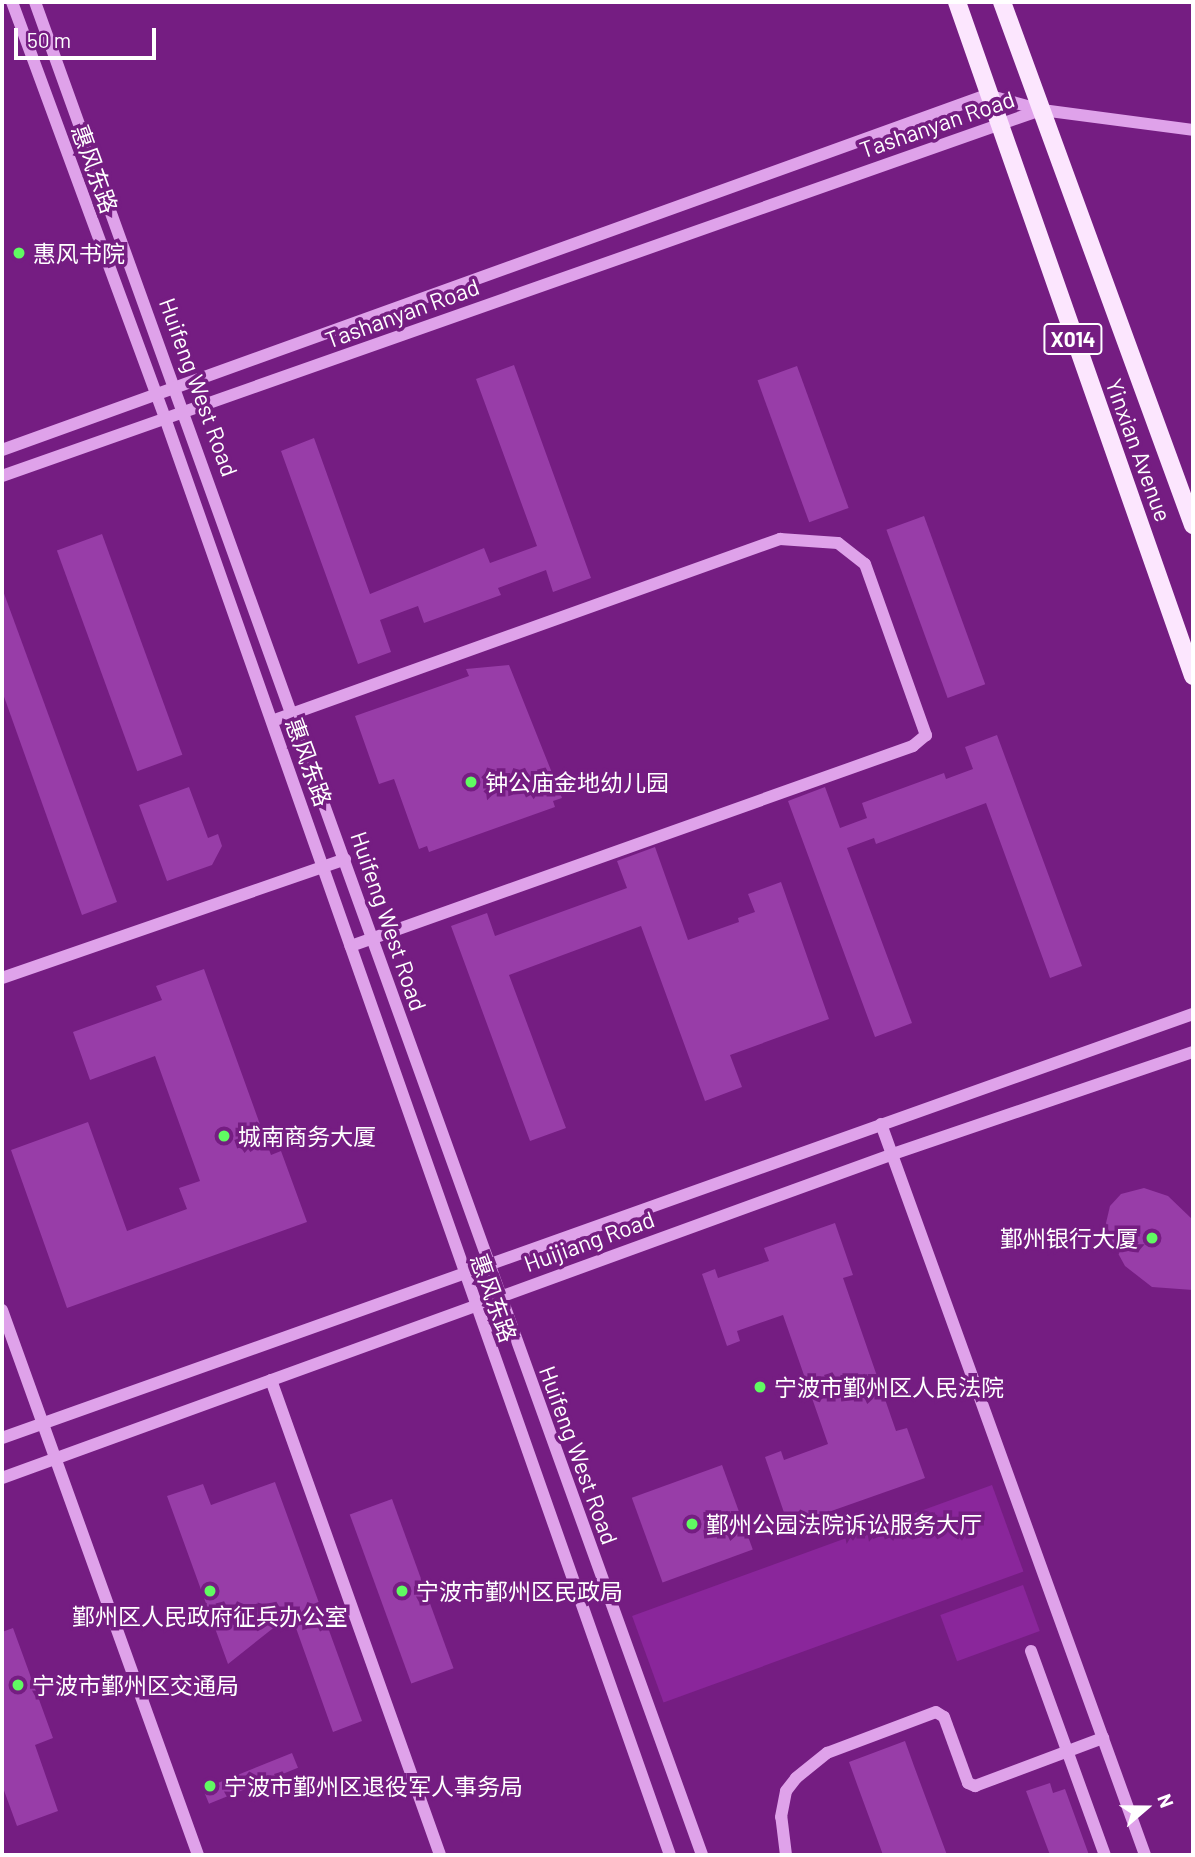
<!DOCTYPE html>
<meta charset="utf-8">
<style>
body{margin:0}
#map{position:relative;width:1195px;height:1857px;overflow:hidden;background:#751d82;font-family:Barlow,"Noto Sans SC",sans-serif}
div>[style]{position:absolute}
[style*='--x']{left:calc(var(--x)*1px);top:calc(var(--y)*1px);width:calc(var(--w)*1px);rotate:calc(var(--a)*1deg)}
.green>*{inset:0;background:#8a269b;transform-origin:0 0}
.building>*{inset:0;background:#983da8;transform-origin:0 0}
.minor>*{height:12px;margin:-6px;padding:0 6px;transform-origin:6px;border-radius:6px;background:#dfa2ea}
.major>*{height:18px;margin:-9px;padding:0 9px;transform-origin:9px;border-radius:9px;background:#fce6fe}
.dots>*{width:19px;height:19px;translate:-50% -50%;box-sizing:border-box;border:4px solid #751d82;border-radius:50%}
span{translate:-50% -50%;white-space:nowrap;text-align:center;line-height:1.15;-webkit-text-stroke:7px #751d82;paint-order:stroke}
.shield-label span{padding:2px 5px;background:#751d82;border:2px solid;border-radius:5px;-webkit-text-stroke-width:0}
.shield-label{font-size:21px;color:#fff;font-weight:700}
.street-label{font-size:23px;color:#fff}
.poi-label{font-size:23px;color:#fff}
.left{translate:0 -50%;text-align:left}
.right{translate:-100% -50%;text-align:right}
.frame{position:absolute;inset:0;border:4px solid #fff;pointer-events:none}
.north{position:absolute;left:1111px;top:1773px;width:70px;height:70px;-webkit-text-stroke:5px #751d82;paint-order:stroke;rotate:70deg;font-size:19px;font-weight:700;line-height:28px;text-align:center;color:#fff}
.north::after{content:'';display:block;margin:auto;width:24px;height:32px;background:#fff;clip-path:polygon(50% 0,100% 100%,50% 72%,0 100%)}
.scale{position:absolute;left:14px;top:28px;width:142px;height:32px;box-sizing:border-box;border:4px solid #fff;border-top:0;padding-left:9px;font-size:21px;line-height:24px;white-space:nowrap;color:#fff;-webkit-text-stroke:5px #751d82;paint-order:stroke}
</style>
<div id="map">
<div class="green">
<i style="left:992px;top:1485px;width:92px;height:383px;rotate:70deg"></i>
<i style="left:1023px;top:1585px;width:49px;height:88px;rotate:70deg"></i>
</div>
<div class="building">
<i style="clip-path:polygon(514px 365px,591px 578px,553px 592px,546px 570px,498px 588px,501px 595px,424px 623px,418px 606px,380px 620px,391px 652px,358px 664px,281px 451px,314px 438px,370px 594px,484px 548px,490px 563px,537px 546px,476px 379px)"></i>
<i style="left:797px;top:366px;width:151px;height:42px;rotate:70deg"></i>
<i style="left:924px;top:516px;width:179px;height:40px;rotate:70deg"></i>
<i style="left:102px;top:534px;width:235px;height:48px;rotate:70deg"></i>
<i style="clip-path:polygon(2px 588px,117px 902px,82px 915px,2px 691px)"></i>
<i style="clip-path:polygon(509px 665px,562px 798px,553px 801px,555px 807px,429px 852px,427px 846px,419px 849px,394px 779px,379px 784px,355px 716px,469px 676px,466px 669px)"></i>
<i style="clip-path:polygon(997px 735px,1082px 966px,1050px 978px,986px 803px,876px 844px,874px 838px,847px 848px,912px 1023px,875px 1037px,788px 801px,825px 787px,840px 828px,867px 818px,862px 803px,944px 773px,946px 779px,973px 769px,965px 747px)"></i>
<i style="clip-path:polygon(189px 787px,208px 838px,218px 834px,222px 846px,212px 865px,167px 881px,139px 805px)"></i>
<i style="clip-path:polygon(655px 847px,688px 940px,739px 922px,738px 918px,755px 912px,748px 894px,781px 882px,829px 1019px,730px 1055px,742px 1087px,705px 1101px,641px 926px,509px 975px,566px 1128px,530px 1141px,451px 926px,487px 913px,495px 936px,627px 888px,617px 861px)"></i>
<i style="clip-path:polygon(204px 969px,271px 1155px,281px 1151px,307px 1222px,67px 1308px,11px 1150px,88px 1122px,127px 1231px,187px 1209px,179px 1188px,200px 1181px,155px 1056px,90px 1080px,73px 1032px,162px 1000px,156px 986px)"></i>
<i style="clip-path:polygon(1144px 1188px,1168px 1196px,1193px 1220px,1193px 1290px,1152px 1287px,1125px 1266px,1114px 1246px,1106px 1223px,1110px 1206px,1121px 1194px)"></i>
<i style="clip-path:polygon(835px 1223px,853px 1275px,843px 1278px,896px 1431px,907px 1428px,925px 1478px,803px 1521px,806px 1527px,791px 1533px,765px 1457px,781px 1451px,784px 1460px,828px 1444px,783px 1315px,737px 1331px,740px 1341px,727px 1346px,702px 1274px,715px 1269px,718px 1278px,769px 1261px,764px 1248px)"></i>
<i style="left:722px;top:1465px;width:90px;height:96px;rotate:70deg"></i>
<i style="clip-path:polygon(275px 1482px,362px 1721px,333px 1732px,291px 1614px,228px 1664px,167px 1496px,203px 1484px,211px 1505px)"></i>
<i style="left:392px;top:1499px;width:180px;height:45px;rotate:70deg"></i>
<i style="clip-path:polygon(13px 1628px,53px 1738px,35px 1745px,58px 1811px,17px 1826px,2px 1785px,2px 1632px)"></i>
<i style="clip-path:polygon(905px 1741px,914px 1766px,947px 1855px,883px 1855px,858px 1787px,849px 1762px)"></i>
<i style="left:292px;top:1753px;width:16px;height:96px;rotate:68deg"></i>
<i style="clip-path:polygon(1050px 1783px,1053px 1793px,1065px 1789px,1089px 1855px,1050px 1855px,1026px 1791px)"></i>
</div>
<div class="minor">
<i style="--x:12;--y:2;--w:443;--a:69.8"></i>
<i style="--x:165;--y:418;--w:1523;--a:70.64"></i>
<i style="--x:35;--y:2;--w:1969;--a:70.2"></i>
<i style="--x:2;--y:450;--w:1047;--a:-19.82"></i>
<i style="--x:987;--y:95;--w:57;--a:15.3"></i>
<i style="--x:1042;--y:110;--w:152;--a:7.5"></i>
<i style="--x:2;--y:476;--w:1102;--a:-19.41"></i>
<i style="--x:272;--y:721;--w:540;--a:-19.71"></i>
<i style="--x:780;--y:539;--w:58;--a:3.9"></i>
<i style="--x:838;--y:543;--w:34;--a:38"></i>
<i style="--x:865;--y:564;--w:182;--a:70.4"></i>
<i style="--x:926;--y:735;--w:17;--a:140"></i>
<i style="--x:913;--y:746;--w:597;--a:160.41"></i>
<i style="--x:2;--y:978;--w:363;--a:-19.1"></i>
<i style="--x:881;--y:1124;--w:777;--a:70.14"></i>
<i style="--x:2;--y:1310;--w:579;--a:70.22"></i>
<i style="--x:271;--y:1380;--w:504;--a:70.41"></i>
<i style="--x:2;--y:1438;--w:1264;--a:-19.6"></i>
<i style="--x:2;--y:1478;--w:948;--a:-19.98"></i>
<i style="--x:893;--y:1154;--w:317;--a:-18.8"></i>
<i style="--x:1031;--y:1651;--w:217;--a:70.1"></i>
<i style="--x:786;--y:1855;--w:38;--a:-97"></i>
<i style="--x:781;--y:1817;--w:26;--a:-79"></i>
<i style="--x:786;--y:1791;--w:16;--a:-52"></i>
<i style="--x:796;--y:1778;--w:40;--a:-39"></i>
<i style="--x:827;--y:1753;--w:116;--a:-20.6"></i>
<i style="--x:936;--y:1712;--w:9;--a:32"></i>
<i style="--x:944;--y:1717;--w:70;--a:70"></i>
<i style="--x:968;--y:1783;--w:8;--a:23"></i>
<i style="--x:975;--y:1786;--w:137;--a:-20.6"></i>
</div>
<div class="major">
<i style="--x:957;--y:2;--w:714;--a:70.7"></i>
<i style="--x:1002;--y:2;--w:557;--a:69.94"></i>
</div>
<div class="dots">
<i style="left:19px;top:253px;background:#60fa62"></i>
<i style="left:471px;top:782px;background:#60fa62"></i>
<i style="left:224px;top:1136px;background:#60fa62"></i>
<i style="left:1152px;top:1238px;background:#60fa62"></i>
<i style="left:760px;top:1387px;background:#60fa62"></i>
<i style="left:692px;top:1524px;background:#60fa62"></i>
<i style="left:210px;top:1591px;background:#60fa62"></i>
<i style="left:402px;top:1591px;background:#60fa62"></i>
<i style="left:18px;top:1685px;background:#60fa62"></i>
<i style="left:210px;top:1786px;background:#60fa62"></i>
</div>
<div class="shield-label">
<span style="left:1073px;top:339px">X014</span>
</div>
<div class="street-label">
<span style="left:937px;top:124px;rotate:-19deg">Tashanyan Road</span>
<span style="left:95px;top:169px;rotate:70deg">惠风东路</span>
<span style="left:402px;top:313px;rotate:-20deg">Tashanyan Road</span>
<span style="left:199px;top:387px;rotate:70deg">Huifeng West Road</span>
<span style="left:1139px;top:450px;rotate:70deg">Yinxian Avenue</span>
<span style="left:309px;top:762px;rotate:70deg">惠风东路</span>
<span style="left:389px;top:921px;rotate:71deg">Huifeng West Road</span>
<span style="left:589px;top:1241px;rotate:-20deg">Huijiang Road</span>
<span style="left:494px;top:1298px;rotate:70deg">惠风东路</span>
<span style="left:579px;top:1455px;rotate:70deg">Huifeng West Road</span>
</div>
<div class="poi-label">
<span class="left" style="left:33px;top:253px">惠风书院</span>
<span class="left" style="left:485px;top:782px">钟公庙金地幼儿园</span>
<span class="left" style="left:238px;top:1136px">城南商务大厦</span>
<span class="right" style="left:1138px;top:1238px">鄞州银行大厦</span>
<span class="left" style="left:774px;top:1387px">宁波市鄞州区人民法院</span>
<span class="left" style="left:706px;top:1524px">鄞州公园法院诉讼服务大厅</span>
<span class="left" style="left:416px;top:1591px">宁波市鄞州区民政局</span>
<span style="left:210px;top:1616px">鄞州区人民政府征兵办公室</span>
<span class="left" style="left:32px;top:1685px">宁波市鄞州区交通局</span>
<span class="left" style="left:224px;top:1786px">宁波市鄞州区退役军人事务局</span>
</div>
<div class="frame"></div>
<div class="north">N</div>
<div class="scale">50 m</div>
</div>
